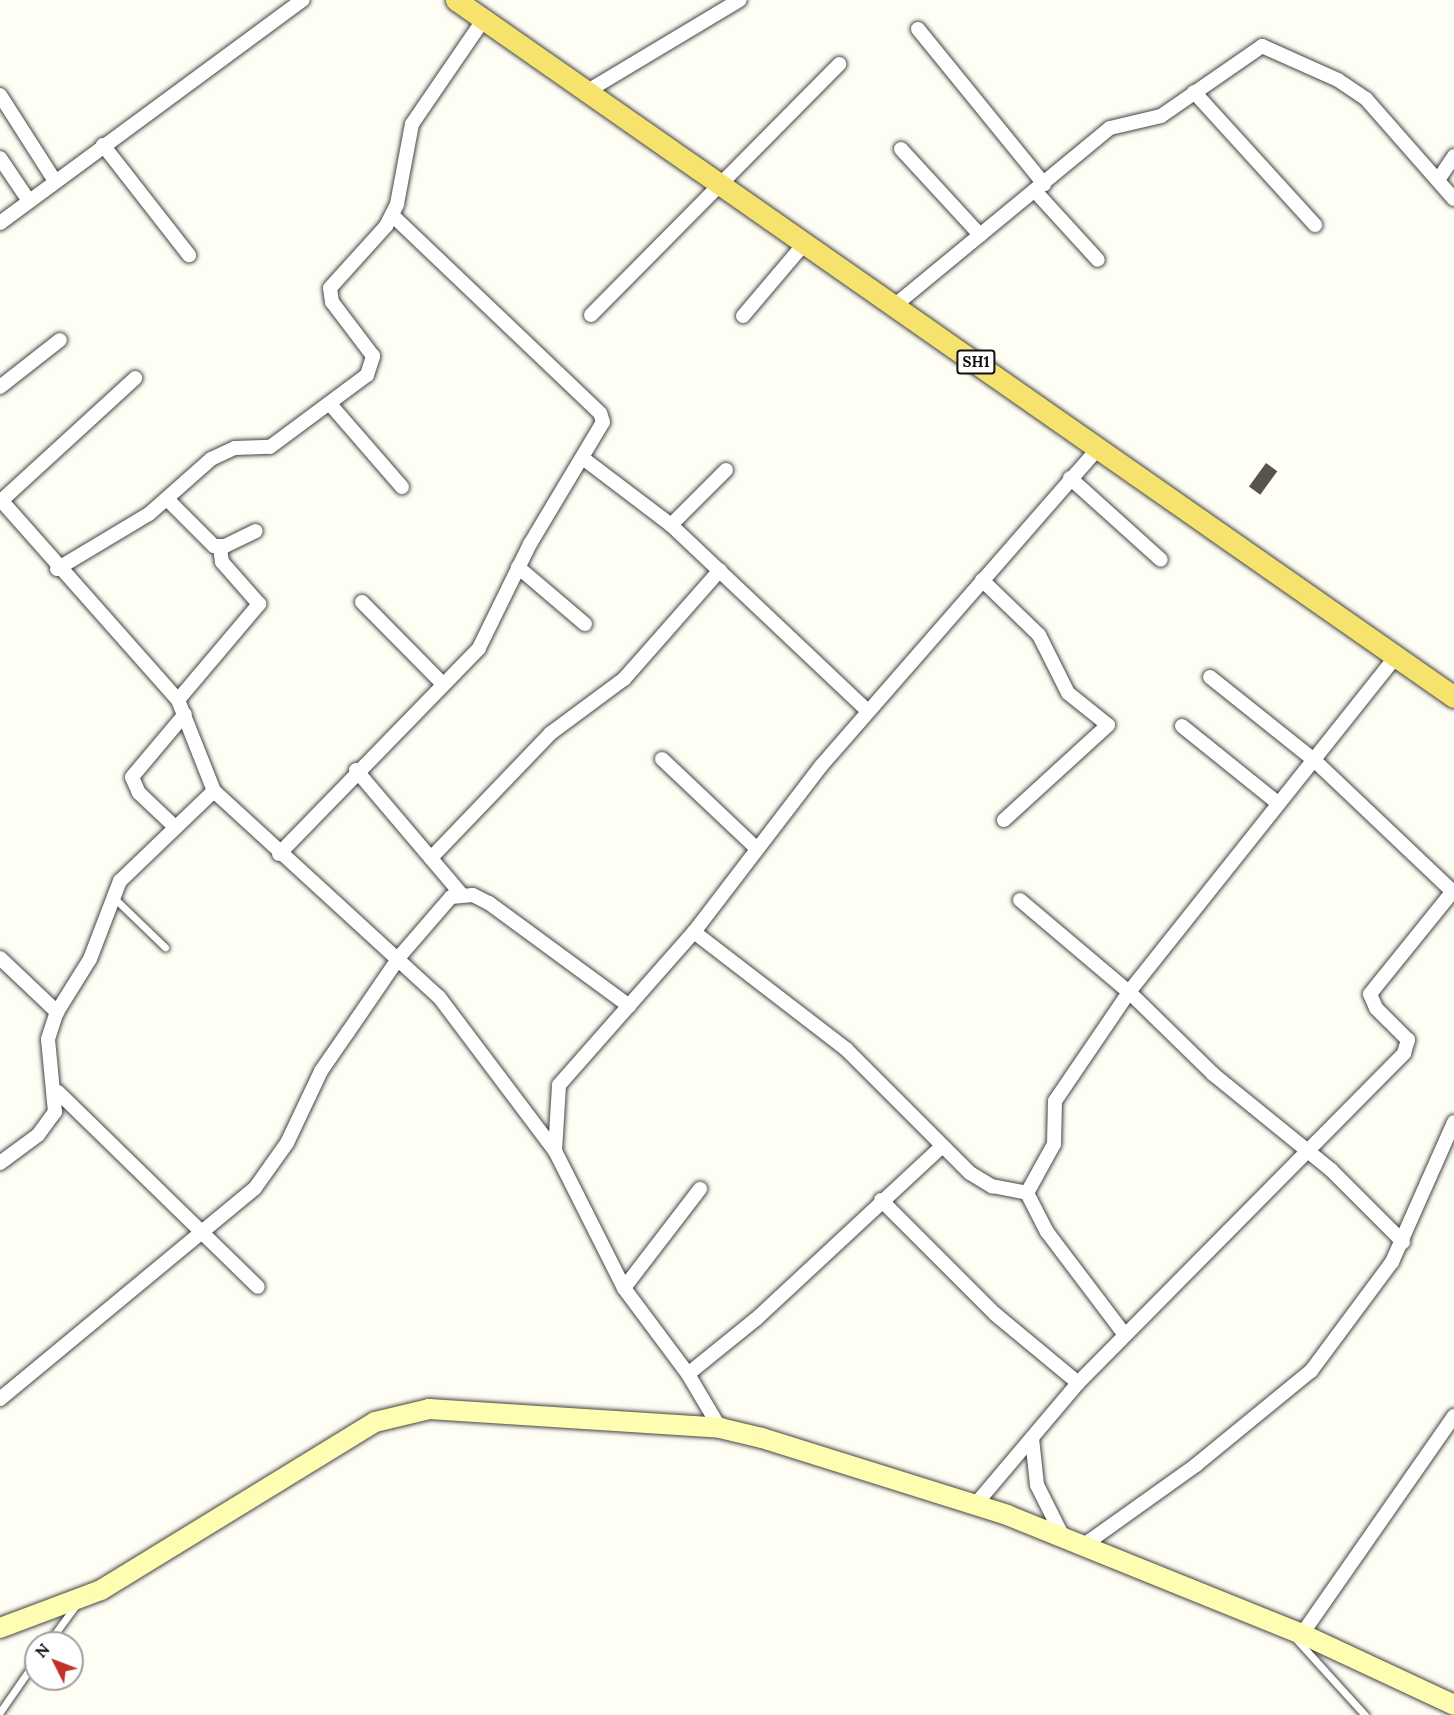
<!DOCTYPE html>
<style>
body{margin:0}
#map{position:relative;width:1454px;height:1715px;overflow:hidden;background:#fffef5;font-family:Lora,serif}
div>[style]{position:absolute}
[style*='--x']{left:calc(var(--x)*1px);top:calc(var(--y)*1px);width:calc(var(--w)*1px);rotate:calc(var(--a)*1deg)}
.building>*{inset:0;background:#59534d;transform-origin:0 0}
.roads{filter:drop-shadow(0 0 2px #444) drop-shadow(0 0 2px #444)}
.lane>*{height:7px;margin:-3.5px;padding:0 3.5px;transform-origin:3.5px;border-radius:3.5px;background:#fff}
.street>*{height:14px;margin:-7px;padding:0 7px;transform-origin:7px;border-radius:7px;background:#fff}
.secondary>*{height:20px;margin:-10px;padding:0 10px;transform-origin:10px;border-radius:10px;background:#fefdb1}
.primary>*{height:21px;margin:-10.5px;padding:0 10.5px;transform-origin:10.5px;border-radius:10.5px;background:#f6e36d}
span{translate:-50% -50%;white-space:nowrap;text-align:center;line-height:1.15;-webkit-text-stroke:6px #fff;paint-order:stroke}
.shield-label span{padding:2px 4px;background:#fff;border:2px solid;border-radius:4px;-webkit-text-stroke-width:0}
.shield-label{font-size:15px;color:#111;font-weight:700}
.north{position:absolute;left:24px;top:1631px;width:60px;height:60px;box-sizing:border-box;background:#fff;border:2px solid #a0a0a0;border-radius:50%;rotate:312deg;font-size:16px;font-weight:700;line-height:24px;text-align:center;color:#111}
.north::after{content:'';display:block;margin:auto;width:21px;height:27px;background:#c13129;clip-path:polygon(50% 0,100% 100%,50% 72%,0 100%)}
</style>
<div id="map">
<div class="building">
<i style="left:1266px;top:463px;width:14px;height:29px;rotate:36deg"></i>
</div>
<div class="roads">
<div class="lane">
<i style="--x:114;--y:898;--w:71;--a:43.9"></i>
<i style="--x:1296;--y:1639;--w:103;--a:47.8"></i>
<i style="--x:48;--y:1643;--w:47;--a:-53.6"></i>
<i style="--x:0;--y:1712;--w:63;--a:-55.3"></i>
</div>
<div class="street">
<i style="--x:918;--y:29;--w:200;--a:50.9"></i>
<i style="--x:586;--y:92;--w:179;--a:-30.9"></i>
<i style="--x:1194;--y:92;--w:180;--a:47.7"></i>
<i style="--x:0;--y:95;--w:102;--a:57.4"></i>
<i style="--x:103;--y:145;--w:140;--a:52"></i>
<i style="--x:901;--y:149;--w:117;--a:47.4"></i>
<i style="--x:0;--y:158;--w:52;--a:56"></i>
<i style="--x:1438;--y:180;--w:29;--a:-56"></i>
<i style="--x:1035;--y:191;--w:93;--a:47.6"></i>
<i style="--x:0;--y:223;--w:376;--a:-36.4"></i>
<i style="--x:894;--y:306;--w:280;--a:-39.5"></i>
<i style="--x:1110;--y:128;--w:52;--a:-13.2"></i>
<i style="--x:1161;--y:116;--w:123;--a:-34.7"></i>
<i style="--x:1262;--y:46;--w:83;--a:24.1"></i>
<i style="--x:1338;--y:80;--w:34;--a:34"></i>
<i style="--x:1366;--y:99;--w:133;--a:48.7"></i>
<i style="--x:591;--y:315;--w:353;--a:-45.3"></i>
<i style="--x:743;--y:316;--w:96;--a:-49.7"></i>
<i style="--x:0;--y:387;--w:76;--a:-38.1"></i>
<i style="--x:330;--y:404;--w:110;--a:49.1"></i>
<i style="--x:584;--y:459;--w:109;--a:37.2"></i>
<i style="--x:726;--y:470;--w:78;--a:135"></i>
<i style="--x:671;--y:525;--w:271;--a:43.4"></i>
<i style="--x:1070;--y:478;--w:122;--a:42"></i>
<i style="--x:0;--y:499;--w:268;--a:48.5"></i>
<i style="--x:178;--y:700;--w:98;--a:68.4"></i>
<i style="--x:214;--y:791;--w:305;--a:42.5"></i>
<i style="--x:439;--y:997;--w:193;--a:53"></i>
<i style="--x:168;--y:500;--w:65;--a:45"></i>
<i style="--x:214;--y:546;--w:11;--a:0"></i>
<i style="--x:225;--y:546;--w:34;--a:-26"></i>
<i style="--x:1;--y:501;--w:182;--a:-42.5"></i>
<i style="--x:518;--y:567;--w:88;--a:40.4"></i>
<i style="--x:57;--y:569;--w:107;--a:-30.9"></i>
<i style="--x:149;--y:514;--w:83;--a:-41.6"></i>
<i style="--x:211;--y:459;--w:26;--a:-25"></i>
<i style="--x:235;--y:448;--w:35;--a:-2"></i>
<i style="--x:270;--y:447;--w:121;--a:-36.6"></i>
<i style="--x:367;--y:375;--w:20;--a:-72"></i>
<i style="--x:373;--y:356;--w:68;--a:-127.2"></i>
<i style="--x:332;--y:302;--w:14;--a:-98"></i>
<i style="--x:330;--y:288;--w:84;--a:-47.9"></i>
<i style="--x:386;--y:226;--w:25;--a:-63"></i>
<i style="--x:397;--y:204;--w:81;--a:-79.4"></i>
<i style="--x:412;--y:124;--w:127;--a:-55.6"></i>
<i style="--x:982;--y:580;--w:79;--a:44"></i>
<i style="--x:1039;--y:635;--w:65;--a:63.4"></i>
<i style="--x:1068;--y:693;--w:51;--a:38.7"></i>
<i style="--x:1108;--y:725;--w:141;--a:137.6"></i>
<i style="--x:362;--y:602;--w:115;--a:45.4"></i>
<i style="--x:1210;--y:677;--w:133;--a:38.6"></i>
<i style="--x:1314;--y:760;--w:193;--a:43.5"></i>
<i style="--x:178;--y:700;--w:126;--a:-49.8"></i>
<i style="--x:259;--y:604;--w:56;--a:-131.4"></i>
<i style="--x:222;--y:562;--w:15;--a:-98"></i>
<i style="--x:1182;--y:726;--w:124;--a:38.8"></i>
<i style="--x:662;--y:759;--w:128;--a:43.4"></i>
<i style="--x:356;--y:770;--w:162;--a:49.7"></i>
<i style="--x:175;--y:827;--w:50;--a:-136.6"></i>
<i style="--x:139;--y:793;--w:17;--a:-114"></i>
<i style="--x:132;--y:777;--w:82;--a:-49.9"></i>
<i style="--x:279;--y:854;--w:287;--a:-45.8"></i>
<i style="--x:479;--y:648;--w:116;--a:-63.9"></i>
<i style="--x:530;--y:544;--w:142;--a:-59.1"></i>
<i style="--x:603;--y:422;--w:9;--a:-108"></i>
<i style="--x:600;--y:413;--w:287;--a:-136.4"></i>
<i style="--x:431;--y:858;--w:173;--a:-46.2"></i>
<i style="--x:551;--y:733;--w:91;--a:-36.5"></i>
<i style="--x:624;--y:679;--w:145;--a:-48.6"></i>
<i style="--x:1020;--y:900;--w:143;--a:40.2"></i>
<i style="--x:1129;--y:992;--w:117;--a:44.3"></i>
<i style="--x:1213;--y:1074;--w:152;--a:39.1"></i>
<i style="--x:1331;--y:1170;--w:102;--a:45"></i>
<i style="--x:694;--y:932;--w:192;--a:37.6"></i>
<i style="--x:846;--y:1049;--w:175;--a:45"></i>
<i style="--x:970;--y:1173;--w:26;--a:31"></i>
<i style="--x:992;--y:1186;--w:36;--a:11"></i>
<i style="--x:0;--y:958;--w:79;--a:43.5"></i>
<i style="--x:58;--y:1092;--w:279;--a:44.3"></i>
<i style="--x:0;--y:1163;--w:47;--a:-36.4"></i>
<i style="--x:38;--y:1135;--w:29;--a:-54"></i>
<i style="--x:55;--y:1112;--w:73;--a:-95.5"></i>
<i style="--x:48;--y:1039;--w:28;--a:-72"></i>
<i style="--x:57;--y:1012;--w:62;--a:-58.1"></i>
<i style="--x:90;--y:959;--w:84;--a:-69"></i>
<i style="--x:120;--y:881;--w:130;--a:-43.8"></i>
<i style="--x:881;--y:1200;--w:161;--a:45"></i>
<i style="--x:995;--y:1314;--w:108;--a:39.7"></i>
<i style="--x:624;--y:1288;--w:125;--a:-52.5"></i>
<i style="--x:1125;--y:1335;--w:129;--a:-127.1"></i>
<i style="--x:1047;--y:1232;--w:44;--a:-117.1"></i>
<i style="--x:1027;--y:1193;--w:56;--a:-61.1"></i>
<i style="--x:1054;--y:1144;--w:43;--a:-88.7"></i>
<i style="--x:1055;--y:1101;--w:132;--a:-55.8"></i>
<i style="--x:1129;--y:992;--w:428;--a:-51.5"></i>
<i style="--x:688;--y:1374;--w:87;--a:-39"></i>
<i style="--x:756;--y:1319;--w:253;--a:-42.9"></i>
<i style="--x:0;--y:1399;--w:331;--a:-39.6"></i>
<i style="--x:255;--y:1188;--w:55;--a:-54.6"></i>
<i style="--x:287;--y:1143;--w:80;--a:-64.7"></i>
<i style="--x:321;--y:1071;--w:47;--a:-55.3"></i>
<i style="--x:348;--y:1032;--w:92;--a:-55.6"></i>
<i style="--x:400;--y:956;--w:78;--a:-49.2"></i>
<i style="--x:451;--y:897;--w:22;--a:-5"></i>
<i style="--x:473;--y:895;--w:18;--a:27"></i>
<i style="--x:489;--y:903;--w:174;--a:36.3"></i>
<i style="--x:720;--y:1428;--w:63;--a:-120.7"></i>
<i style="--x:688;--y:1374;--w:107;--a:-126.7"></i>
<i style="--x:624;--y:1288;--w:153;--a:-116.7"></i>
<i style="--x:555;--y:1151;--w:66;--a:-86.5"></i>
<i style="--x:559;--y:1085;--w:204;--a:-48.6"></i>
<i style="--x:694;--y:932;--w:209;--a:-52.6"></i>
<i style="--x:821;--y:766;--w:423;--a:-48.9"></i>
<i style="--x:1032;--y:1438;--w:47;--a:83.9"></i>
<i style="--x:1037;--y:1485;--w:58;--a:63.4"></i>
<i style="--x:975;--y:1505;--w:160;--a:-49.8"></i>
<i style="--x:1078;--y:1383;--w:464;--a:-45.3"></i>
<i style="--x:1404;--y:1053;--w:14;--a:-73"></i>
<i style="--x:1408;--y:1040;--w:45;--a:-135"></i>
<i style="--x:1376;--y:1008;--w:15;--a:-113"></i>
<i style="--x:1370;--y:994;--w:134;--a:-51.1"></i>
<i style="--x:1084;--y:1545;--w:138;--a:-35.5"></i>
<i style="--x:1196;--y:1465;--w:149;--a:-39.3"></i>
<i style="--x:1311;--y:1371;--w:136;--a:-53.4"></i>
<i style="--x:1392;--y:1262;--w:153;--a:-66.1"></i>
<i style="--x:1302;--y:1634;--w:266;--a:-55.1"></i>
</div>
<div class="secondary">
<i style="--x:0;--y:1628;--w:108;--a:-20.6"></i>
<i style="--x:101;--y:1590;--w:321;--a:-31.5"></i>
<i style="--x:375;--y:1422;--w:56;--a:-13.5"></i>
<i style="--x:429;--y:1409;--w:292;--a:3.7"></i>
<i style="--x:720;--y:1428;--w:43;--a:13.4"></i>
<i style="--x:762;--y:1438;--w:257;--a:17.4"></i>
<i style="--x:1007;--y:1515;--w:318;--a:22"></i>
<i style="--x:1302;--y:1634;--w:168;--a:25"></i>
</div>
<div class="primary">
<i style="--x:456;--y:0;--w:1217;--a:34.93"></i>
</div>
</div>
<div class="shield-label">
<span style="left:976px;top:362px">SH1</span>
</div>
<div class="north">N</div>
</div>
